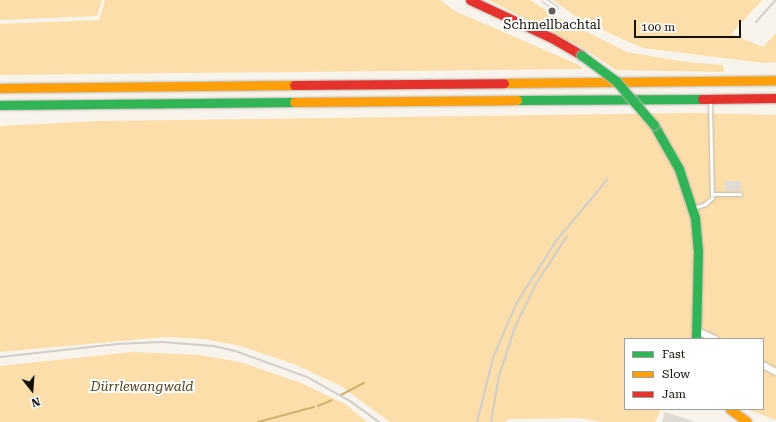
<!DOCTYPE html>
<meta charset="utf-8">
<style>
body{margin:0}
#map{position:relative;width:776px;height:422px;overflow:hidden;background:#f8f3eb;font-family:"Roboto Serif",serif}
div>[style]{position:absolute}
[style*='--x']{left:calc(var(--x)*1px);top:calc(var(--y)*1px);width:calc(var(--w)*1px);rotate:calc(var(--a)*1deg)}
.green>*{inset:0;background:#fbdea9}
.stream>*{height:2px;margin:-1px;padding:0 1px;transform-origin:1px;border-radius:1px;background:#d2af6b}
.building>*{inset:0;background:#e1dcd3;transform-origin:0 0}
.roads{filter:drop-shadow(0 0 1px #beb9b1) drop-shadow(0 0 1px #beb9b1)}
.lane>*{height:3px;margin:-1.5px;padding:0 1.5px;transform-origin:1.5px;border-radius:1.5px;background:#fefdfc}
.street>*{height:6px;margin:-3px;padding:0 3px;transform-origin:3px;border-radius:3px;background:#fefdfc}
.fast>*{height:9px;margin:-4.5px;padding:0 4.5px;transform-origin:4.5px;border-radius:4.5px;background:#30b455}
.slow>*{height:9px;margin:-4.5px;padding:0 4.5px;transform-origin:4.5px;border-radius:4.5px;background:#ff9f0a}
.jam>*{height:9px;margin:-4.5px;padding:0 4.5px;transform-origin:4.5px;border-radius:4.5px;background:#e5322d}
.rail>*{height:2px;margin:-1px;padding:0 1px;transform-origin:1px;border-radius:1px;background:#cfcecb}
.bridges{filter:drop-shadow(0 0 1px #beb9b1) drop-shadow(0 0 1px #beb9b1)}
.fast-bridge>*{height:9px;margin:-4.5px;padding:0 4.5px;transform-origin:4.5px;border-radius:4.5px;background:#30b455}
.dots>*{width:11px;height:11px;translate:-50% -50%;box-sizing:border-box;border:2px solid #fff;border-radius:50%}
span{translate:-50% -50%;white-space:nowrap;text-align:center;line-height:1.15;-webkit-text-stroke:4px #fff;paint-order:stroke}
.poi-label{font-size:13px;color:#161109}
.park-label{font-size:13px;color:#513d16;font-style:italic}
.legend{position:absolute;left:624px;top:338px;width:140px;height:72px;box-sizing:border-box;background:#fff;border:1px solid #a2a09d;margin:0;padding:5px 7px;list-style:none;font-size:12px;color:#161109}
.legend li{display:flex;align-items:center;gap:8px;height:20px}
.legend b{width:20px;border:1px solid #a2a09d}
.north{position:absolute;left:12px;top:370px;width:40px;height:40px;-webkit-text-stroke:3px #fff;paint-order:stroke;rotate:163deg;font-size:11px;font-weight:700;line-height:16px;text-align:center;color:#161109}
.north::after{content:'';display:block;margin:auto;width:14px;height:18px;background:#161109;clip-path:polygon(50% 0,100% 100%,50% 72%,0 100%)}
.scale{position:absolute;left:634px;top:20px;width:107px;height:18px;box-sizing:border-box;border:2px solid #161109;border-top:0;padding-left:5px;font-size:12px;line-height:14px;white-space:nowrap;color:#161109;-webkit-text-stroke:3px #fff;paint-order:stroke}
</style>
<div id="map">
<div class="green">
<i style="clip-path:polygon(0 0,102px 0,97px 16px,0 20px)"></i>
<i style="clip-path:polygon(105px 0,440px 0,455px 11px,579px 65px,583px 69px,0 75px,0 24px,99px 20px)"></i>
<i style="clip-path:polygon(489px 0,530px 0,553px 15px,627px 52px,686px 62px,723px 65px,724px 72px,616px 70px,586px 50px)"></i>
<i style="clip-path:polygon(553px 0,762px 0,731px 34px,763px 47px,776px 33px,776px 62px,764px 63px,643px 48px,584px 22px)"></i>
<i style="clip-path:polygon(696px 113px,776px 115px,776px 420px,747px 409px,763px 409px,763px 339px,625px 339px,625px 409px,661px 409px,655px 422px,602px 422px,579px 418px,508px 419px,506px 422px,390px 422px,341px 386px,294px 364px,241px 346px,204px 339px,165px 337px,0 352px,0 126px,99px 121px)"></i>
<i style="clip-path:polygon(132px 352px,200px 355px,240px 362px,301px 383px,345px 404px,367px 422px,0 422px,0 366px)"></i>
</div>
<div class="stream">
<i style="--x:341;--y:395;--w:26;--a:-28"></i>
<i style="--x:318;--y:406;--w:15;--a:-23"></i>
<i style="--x:258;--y:422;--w:58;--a:-15"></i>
</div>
<div class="building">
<i style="left:725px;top:181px;width:16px;height:10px"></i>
<i style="clip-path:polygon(665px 412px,693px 421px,692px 422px,662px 422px)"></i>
</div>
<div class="roads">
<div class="lane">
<i style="--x:544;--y:0;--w:14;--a:34"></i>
<i style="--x:712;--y:194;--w:28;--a:0"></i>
<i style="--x:693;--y:208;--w:13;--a:-18"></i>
<i style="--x:705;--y:204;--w:9;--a:-41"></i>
<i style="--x:712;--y:198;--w:98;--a:-91.2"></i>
</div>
<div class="street">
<i style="--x:695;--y:330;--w:22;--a:24"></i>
<i style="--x:763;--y:365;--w:15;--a:28"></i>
</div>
<div class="fast">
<i style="--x:517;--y:100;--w:185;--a:-0.3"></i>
<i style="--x:0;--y:105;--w:294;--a:-0.6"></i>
<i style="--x:654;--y:125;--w:51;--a:60.4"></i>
<i style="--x:679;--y:169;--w:52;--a:71.9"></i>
<i style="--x:695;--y:218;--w:32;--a:85"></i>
<i style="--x:698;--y:250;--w:89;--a:91.3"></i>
</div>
<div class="slow">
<i style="--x:504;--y:83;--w:272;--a:-0.6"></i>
<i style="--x:0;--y:88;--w:294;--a:-0.6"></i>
<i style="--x:294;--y:102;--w:223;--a:-0.5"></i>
<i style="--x:730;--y:409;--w:21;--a:37"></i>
</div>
<div class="jam">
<i style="--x:470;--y:0;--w:90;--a:24.9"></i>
<i style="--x:552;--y:38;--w:34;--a:30"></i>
<i style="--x:294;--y:85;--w:210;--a:-0.5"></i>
<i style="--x:702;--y:99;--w:74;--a:-0.8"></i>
</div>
</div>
<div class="rail">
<i style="--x:756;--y:22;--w:30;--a:-48"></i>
<i style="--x:0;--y:357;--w:118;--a:-6.3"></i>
<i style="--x:117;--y:344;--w:45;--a:-2.5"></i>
<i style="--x:162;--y:342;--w:51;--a:4.5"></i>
<i style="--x:213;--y:346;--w:26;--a:13"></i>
<i style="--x:238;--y:352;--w:73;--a:19.9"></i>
<i style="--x:307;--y:377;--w:49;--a:29.2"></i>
<i style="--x:350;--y:401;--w:36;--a:36"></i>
<i style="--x:477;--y:422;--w:66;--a:-76"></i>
<i style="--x:493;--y:358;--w:59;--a:-66.9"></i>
<i style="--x:516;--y:304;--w:75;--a:-57.6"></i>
<i style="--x:556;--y:241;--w:80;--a:-50.1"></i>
<i style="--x:491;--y:422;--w:47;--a:-80.1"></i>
<i style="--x:499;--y:376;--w:52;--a:-71.9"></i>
<i style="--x:515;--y:327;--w:48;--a:-64"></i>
<i style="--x:536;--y:284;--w:57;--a:-57.1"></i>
</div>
<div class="bridges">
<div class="fast-bridge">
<i style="--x:581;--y:55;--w:44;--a:36.6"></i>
<i style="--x:616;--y:81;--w:58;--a:49.2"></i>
</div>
</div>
<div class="dots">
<i style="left:552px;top:11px;background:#656058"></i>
</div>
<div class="poi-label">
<span style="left:552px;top:25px">Schmellbachtal</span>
</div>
<div class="park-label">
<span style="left:142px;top:387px">Dürrlewangwald</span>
</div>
<ul class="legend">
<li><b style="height:5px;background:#30b455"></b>Fast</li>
<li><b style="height:5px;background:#ff9f0a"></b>Slow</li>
<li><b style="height:5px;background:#e5322d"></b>Jam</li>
</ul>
<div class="north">N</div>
<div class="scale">100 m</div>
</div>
